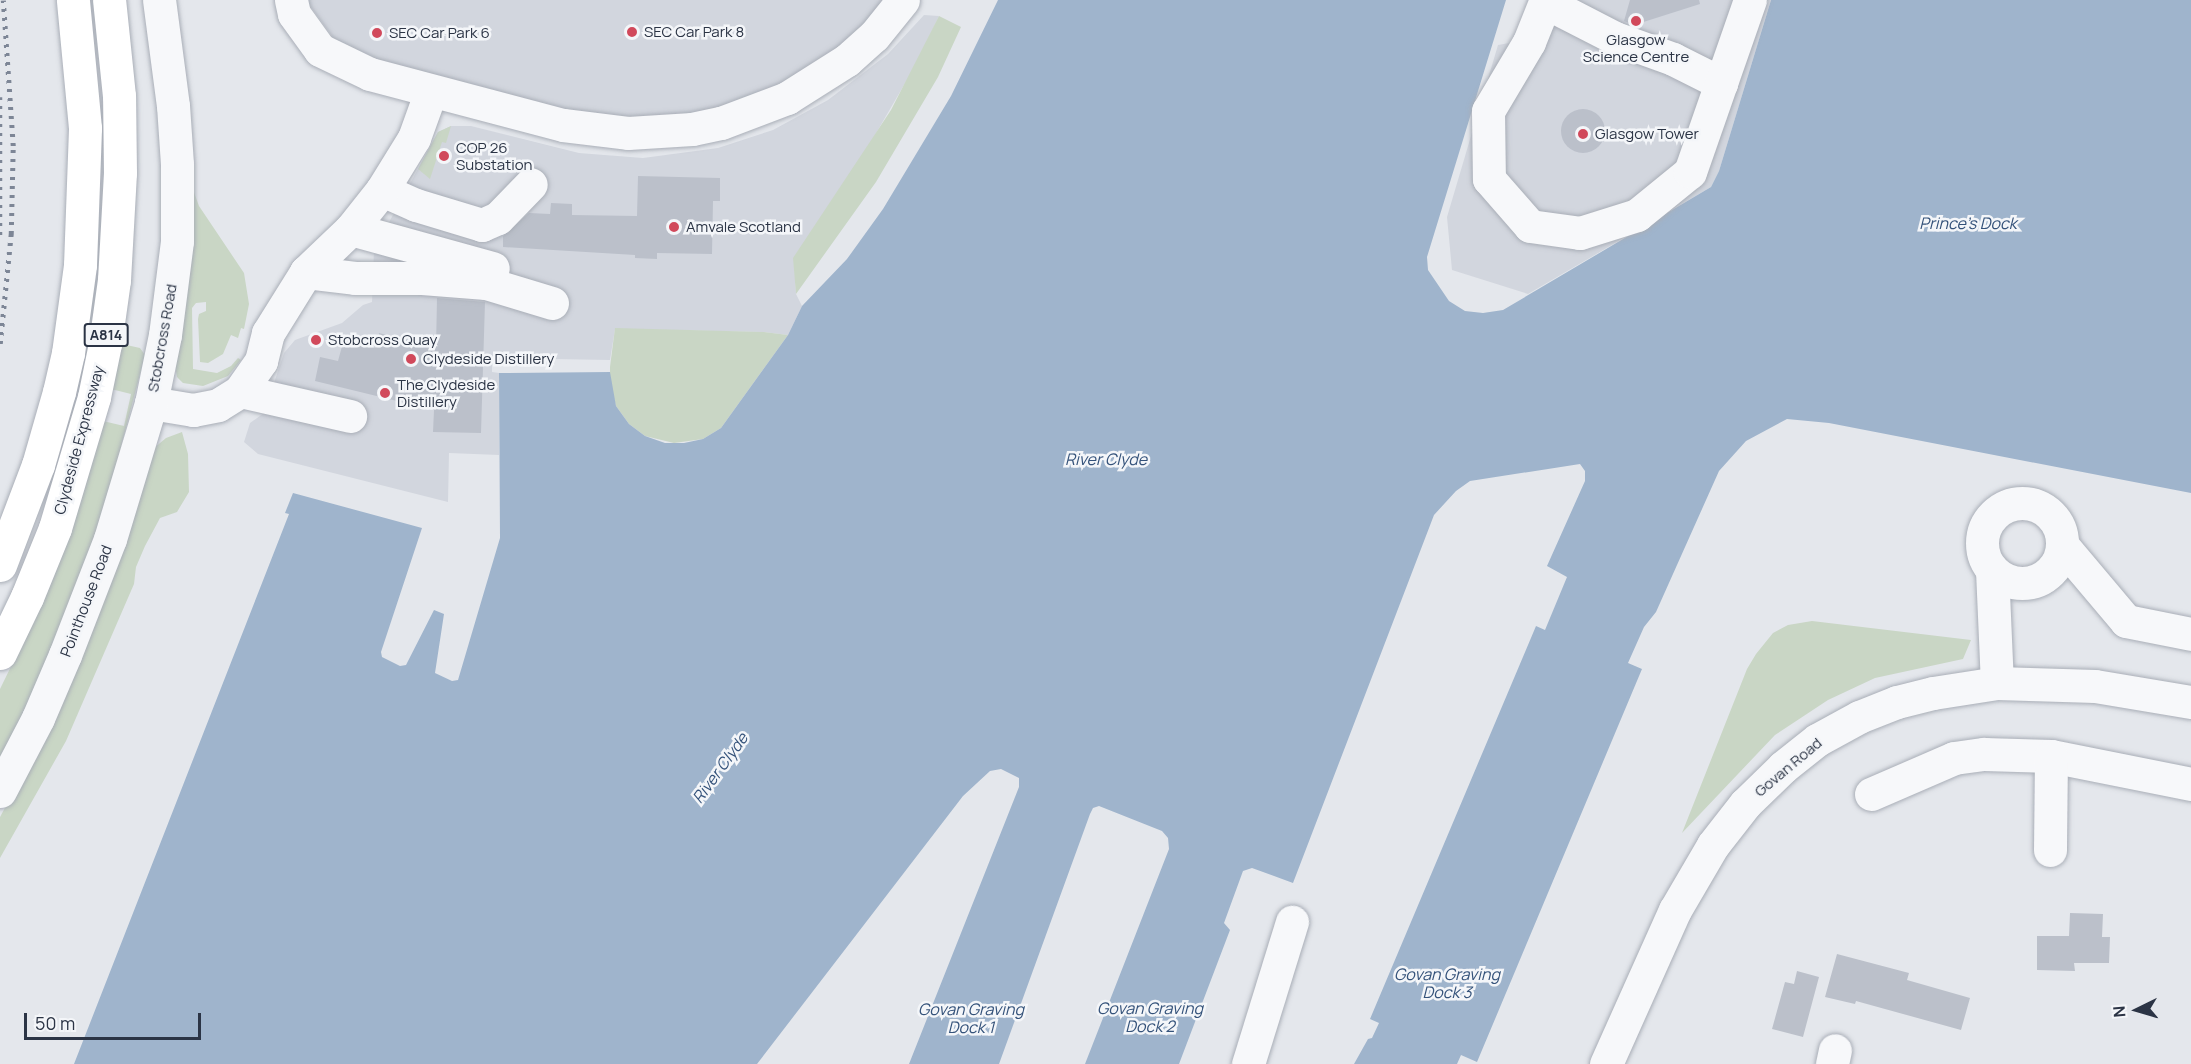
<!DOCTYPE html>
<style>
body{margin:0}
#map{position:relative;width:2191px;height:1064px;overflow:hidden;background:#e4e7ec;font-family:Manrope,sans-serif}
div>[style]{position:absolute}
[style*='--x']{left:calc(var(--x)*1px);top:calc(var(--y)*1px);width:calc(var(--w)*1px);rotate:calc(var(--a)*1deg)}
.built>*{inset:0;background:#d2d6de}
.green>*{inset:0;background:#c9d6c5}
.water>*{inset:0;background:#9fb4cc}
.building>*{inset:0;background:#bbc0ca}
.round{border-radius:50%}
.roads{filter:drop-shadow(0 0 2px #a9aeb7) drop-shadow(0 0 2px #a9aeb7)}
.minor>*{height:33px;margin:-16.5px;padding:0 16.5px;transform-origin:16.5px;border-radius:16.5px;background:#f7f8fa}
.minor>.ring{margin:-16.5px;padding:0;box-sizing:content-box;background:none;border:33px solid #f7f8fa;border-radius:50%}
.major>*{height:33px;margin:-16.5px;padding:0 16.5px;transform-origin:16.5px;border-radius:16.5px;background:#fff}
.rail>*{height:4.5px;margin-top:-2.25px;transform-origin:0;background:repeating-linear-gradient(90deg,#7d8696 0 3px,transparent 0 9px)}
.dots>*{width:16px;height:16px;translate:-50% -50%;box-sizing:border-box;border:3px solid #f4f6f9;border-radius:50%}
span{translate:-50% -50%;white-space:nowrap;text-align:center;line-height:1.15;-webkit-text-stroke:5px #f4f6f9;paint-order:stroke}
.shield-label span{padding:2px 4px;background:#f4f6f9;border:2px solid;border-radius:4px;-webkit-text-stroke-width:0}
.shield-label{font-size:14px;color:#2b3445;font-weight:700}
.poi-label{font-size:15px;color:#2b3445}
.left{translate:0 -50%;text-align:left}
.street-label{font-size:15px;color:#2b3445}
.water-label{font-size:16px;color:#34527a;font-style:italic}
.north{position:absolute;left:2107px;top:980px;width:60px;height:60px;-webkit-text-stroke:4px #f4f6f9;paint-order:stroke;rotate:265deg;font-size:16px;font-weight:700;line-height:24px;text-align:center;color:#2b3445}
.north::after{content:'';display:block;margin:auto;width:21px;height:27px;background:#2b3445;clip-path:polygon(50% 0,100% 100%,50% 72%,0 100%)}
.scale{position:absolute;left:24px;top:1013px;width:177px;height:27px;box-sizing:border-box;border:3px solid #2b3445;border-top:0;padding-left:8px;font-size:18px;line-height:21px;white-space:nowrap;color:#2b3445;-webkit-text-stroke:4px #f4f6f9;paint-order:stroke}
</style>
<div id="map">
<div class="built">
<i style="clip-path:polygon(306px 0,885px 0,871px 21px,819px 70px,715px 117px,626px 118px,553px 115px,342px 50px)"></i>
<i style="clip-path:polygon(1529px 0,1771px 0,1719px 171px,1711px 187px,1528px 294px,1452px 270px,1447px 217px,1498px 45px,1515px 42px)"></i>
<i style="clip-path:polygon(924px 15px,939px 16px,915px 66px,868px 147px,794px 258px,796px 294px,802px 306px,788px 335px,764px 332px,615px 329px,610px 360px,492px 358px,492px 372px,499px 373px,499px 455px,449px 453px,448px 502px,258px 454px,244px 442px,250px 423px,264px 413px,284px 353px,295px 340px,342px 323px,363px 305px,372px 302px,374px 250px,438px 132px,451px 126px,471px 126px,579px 153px,643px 158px,718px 148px,773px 130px,828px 100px,888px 54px)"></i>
</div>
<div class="green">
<i style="clip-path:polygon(939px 16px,961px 27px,938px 77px,876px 182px,796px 294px,793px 258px,891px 110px)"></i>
<i style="clip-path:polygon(451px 126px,446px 143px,442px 142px,430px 179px,418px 169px,438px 132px)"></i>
<i style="clip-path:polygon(191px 184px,199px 206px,244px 273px,249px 304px,244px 329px,241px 328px,238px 338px,231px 335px,223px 354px,208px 363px,200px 362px,198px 319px,199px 314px,206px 311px,206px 302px,196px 303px,192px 308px,193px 369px,217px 373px,231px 366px,238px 358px,241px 360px,228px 376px,203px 386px,183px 383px,177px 377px,175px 365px)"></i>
<i style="clip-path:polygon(615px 328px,764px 332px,788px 335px,721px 428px,703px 439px,674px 443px,645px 436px,629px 424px,616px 406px,610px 384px,610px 367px)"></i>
<i style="clip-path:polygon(122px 344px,140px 348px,145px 355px,101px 523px,44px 670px,0 760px,0 689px,49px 589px,81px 501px,103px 421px,124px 426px,131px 394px,111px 389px)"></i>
<i style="clip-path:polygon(182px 432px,188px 454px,189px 492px,177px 512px,160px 518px,145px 546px,136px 567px,134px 584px,66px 741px,0 858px,0 817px,18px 784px,153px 449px,166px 438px)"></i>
<i style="clip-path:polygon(1812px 621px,1971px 640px,1963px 659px,1875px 678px,1828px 700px,1775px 735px,1682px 833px,1747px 669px,1756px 654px,1773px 633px,1788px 625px)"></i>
</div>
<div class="water">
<i style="clip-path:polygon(998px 0,1506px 0,1427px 257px,1428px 270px,1449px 301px,1465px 311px,1483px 313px,1503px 310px,1711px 187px,1719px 171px,1771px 0,2191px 0,2191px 493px,1829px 423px,1787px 419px,1746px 441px,1719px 471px,1656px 612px,1644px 627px,1628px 663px,1642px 669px,1477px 1062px,1461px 1055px,1457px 1064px,1354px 1064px,1368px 1039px,1372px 1038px,1379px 1023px,1370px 1019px,1536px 626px,1545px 630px,1567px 577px,1547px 566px,1585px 481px,1585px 471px,1580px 464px,1470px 481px,1456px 491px,1434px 515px,1293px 883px,1252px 868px,1243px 871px,1224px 923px,1230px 930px,1179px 1064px,1085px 1064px,1169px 849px,1168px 838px,1162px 831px,1099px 806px,1093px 808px,1090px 814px,999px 1064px,909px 1064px,1019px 787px,1019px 778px,1001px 769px,990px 771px,963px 796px,757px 1064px,74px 1064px,289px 514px,285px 513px,293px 493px,422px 528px,381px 652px,382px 657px,400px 666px,406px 665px,434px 610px,444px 614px,435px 673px,452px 681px,458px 680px,500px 538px,499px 373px,610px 372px,616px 406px,629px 424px,645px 436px,665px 443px,684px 443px,703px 439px,721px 428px,788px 335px,802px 306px,847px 259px,883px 209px,951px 96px)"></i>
</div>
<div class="building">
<i style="clip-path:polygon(1630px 0,1699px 0,1700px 4px,1634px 25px,1624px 21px)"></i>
<i class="round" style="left:1561px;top:109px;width:44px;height:44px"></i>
<i style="clip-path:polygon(638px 176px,720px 178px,720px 201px,713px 201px,712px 254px,657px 253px,657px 259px,635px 258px,635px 255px,503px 247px,503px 236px,529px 213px,550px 214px,551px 203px,572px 204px,572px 215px,637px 216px)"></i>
<i style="clip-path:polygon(437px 298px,485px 302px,481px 433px,433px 432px,434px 410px,315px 381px,320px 357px,338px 361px,344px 339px,376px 348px,379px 333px,436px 348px)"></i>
<i style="clip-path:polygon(2070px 913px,2103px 914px,2102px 937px,2110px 937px,2109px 963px,2074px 963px,2075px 971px,2037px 970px,2037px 936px,2069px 936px)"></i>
<i style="clip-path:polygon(1837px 954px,1909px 973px,1907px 980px,1970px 998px,1961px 1030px,1856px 1001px,1855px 1004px,1825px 997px)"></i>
<i style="clip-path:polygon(1797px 971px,1819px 977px,1803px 1037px,1772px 1029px,1785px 982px,1794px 984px)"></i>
</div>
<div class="roads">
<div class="minor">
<i style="--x:291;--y:0;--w:14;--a:78"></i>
<i style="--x:294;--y:14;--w:44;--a:54.2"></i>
<i style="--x:320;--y:50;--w:55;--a:25.6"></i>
<i style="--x:370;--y:74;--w:200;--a:14.8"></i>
<i style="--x:563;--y:125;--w:65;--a:7"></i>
<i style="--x:628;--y:133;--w:64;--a:-3.6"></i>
<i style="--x:692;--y:129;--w:30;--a:-12"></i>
<i style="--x:721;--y:123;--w:71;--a:-20.7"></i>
<i style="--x:787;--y:98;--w:71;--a:-32.3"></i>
<i style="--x:847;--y:60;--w:36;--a:-42"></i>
<i style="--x:874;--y:36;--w:46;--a:-51.1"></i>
<i style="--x:1546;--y:0;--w:2;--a:117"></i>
<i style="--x:1545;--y:2;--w:79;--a:27.2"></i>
<i style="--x:1615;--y:38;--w:62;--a:19.9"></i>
<i style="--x:1673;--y:59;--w:54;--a:26.6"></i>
<i style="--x:1545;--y:2;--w:43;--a:111.8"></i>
<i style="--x:1529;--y:42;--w:80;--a:120.7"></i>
<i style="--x:1488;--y:111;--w:68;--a:89.2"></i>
<i style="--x:1489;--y:179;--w:62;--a:48.9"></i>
<i style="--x:1530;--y:226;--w:50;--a:8"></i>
<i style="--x:1580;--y:233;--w:60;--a:-17.5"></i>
<i style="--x:1637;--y:215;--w:68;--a:-39.1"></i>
<i style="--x:1690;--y:172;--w:182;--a:-70.8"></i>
<i style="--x:382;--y:190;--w:37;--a:24"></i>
<i style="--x:416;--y:205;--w:69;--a:16.9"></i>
<i style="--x:482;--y:225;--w:17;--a:-24"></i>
<i style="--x:498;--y:218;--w:47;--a:-45.9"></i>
<i style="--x:351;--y:229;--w:147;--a:15.4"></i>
<i style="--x:306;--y:272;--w:49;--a:7"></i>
<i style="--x:355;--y:278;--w:67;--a:0"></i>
<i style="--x:422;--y:278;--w:64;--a:4.5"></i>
<i style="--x:486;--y:283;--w:69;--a:16.9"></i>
<i style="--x:240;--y:391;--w:113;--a:12.8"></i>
<i style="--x:151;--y:403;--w:43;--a:9.5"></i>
<i style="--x:193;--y:410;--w:25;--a:-11"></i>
<i style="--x:218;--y:405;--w:26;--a:-32"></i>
<i style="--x:240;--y:391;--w:37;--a:-55"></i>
<i style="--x:261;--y:361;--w:29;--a:-76"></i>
<i style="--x:268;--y:333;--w:72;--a:-58.1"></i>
<i style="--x:306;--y:272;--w:62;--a:-43.7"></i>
<i style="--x:351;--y:229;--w:50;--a:-51.5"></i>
<i style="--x:382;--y:190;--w:61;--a:-58.4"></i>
<i style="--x:414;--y:138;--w:50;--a:-70.1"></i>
<i class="ring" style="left:1982px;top:503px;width:47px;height:47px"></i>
<i style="--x:2062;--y:545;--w:99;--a:49.9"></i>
<i style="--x:2126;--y:621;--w:66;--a:11.3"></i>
<i style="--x:1992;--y:570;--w:113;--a:87.5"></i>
<i style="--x:0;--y:791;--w:82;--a:-62.5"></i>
<i style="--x:38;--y:718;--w:69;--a:-66.8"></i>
<i style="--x:65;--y:655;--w:124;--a:-68.8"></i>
<i style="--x:110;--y:539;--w:142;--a:-73.2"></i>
<i style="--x:151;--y:403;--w:69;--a:-78.4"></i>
<i style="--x:165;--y:335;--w:95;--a:-82.7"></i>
<i style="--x:177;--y:241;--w:77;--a:-90"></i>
<i style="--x:177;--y:164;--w:58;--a:-93.9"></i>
<i style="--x:173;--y:106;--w:107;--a:-97.5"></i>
<i style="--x:1871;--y:794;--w:90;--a:-23.4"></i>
<i style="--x:1954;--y:758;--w:30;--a:-8"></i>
<i style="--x:1984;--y:754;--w:67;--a:1.7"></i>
<i style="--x:2051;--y:756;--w:143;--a:11.3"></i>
<i style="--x:2050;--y:850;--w:94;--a:-89.4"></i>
<i style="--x:1248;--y:1064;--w:149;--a:-72.8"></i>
<i style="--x:1606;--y:1064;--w:169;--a:-65.9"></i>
<i style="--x:1675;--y:910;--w:75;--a:-59.7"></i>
<i style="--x:1713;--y:845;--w:52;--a:-52"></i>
<i style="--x:1745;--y:804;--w:53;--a:-44.2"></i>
<i style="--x:1783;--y:767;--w:43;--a:-38.5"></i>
<i style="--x:1817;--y:740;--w:48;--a:-28.7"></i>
<i style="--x:1859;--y:717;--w:41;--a:-21.5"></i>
<i style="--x:1897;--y:702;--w:37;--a:-14"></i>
<i style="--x:1933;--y:693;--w:65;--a:-8.9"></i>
<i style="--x:1997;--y:683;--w:98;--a:1.8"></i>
<i style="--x:2095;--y:686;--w:97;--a:9.5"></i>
<i style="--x:1832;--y:1064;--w:14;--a:-78"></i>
</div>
<div class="major">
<i style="--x:0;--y:565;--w:107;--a:-69.2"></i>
<i style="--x:38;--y:465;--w:76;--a:-74"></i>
<i style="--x:59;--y:392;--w:40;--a:-77"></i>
<i style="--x:68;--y:353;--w:89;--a:-82.2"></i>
<i style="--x:80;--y:265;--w:137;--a:-87.9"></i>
<i style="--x:85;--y:128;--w:129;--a:-95.4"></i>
<i style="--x:0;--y:653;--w:62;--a:-64.3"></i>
<i style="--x:27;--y:597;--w:74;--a:-67.9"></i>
<i style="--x:55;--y:528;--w:137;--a:-73.4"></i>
<i style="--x:94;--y:397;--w:54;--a:-78.3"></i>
<i style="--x:105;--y:344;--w:65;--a:-82"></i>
<i style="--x:114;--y:280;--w:107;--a:-86.8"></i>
<i style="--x:120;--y:173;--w:77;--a:-90.7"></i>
<i style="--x:119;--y:96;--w:97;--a:-95.9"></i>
</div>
</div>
<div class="rail">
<i style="--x:0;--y:97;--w:139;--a:90"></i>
<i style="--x:0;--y:344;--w:111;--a:-84.3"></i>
<i style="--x:11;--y:234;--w:88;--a:-88.7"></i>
<i style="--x:13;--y:146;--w:146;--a:-93.9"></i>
</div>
<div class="dots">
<i style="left:1636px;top:21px;background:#d1495b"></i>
<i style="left:632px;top:32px;background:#d1495b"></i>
<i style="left:377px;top:33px;background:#d1495b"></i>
<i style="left:1583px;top:134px;background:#d1495b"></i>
<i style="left:444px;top:156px;background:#d1495b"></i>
<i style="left:674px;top:227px;background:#d1495b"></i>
<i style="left:316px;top:340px;background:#d1495b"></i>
<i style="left:411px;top:359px;background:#d1495b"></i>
<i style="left:385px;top:393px;background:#d1495b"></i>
</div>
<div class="shield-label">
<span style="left:106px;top:335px">A814</span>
</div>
<div class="poi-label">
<span class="left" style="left:644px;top:32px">SEC Car Park 8</span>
<span class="left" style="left:389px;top:33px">SEC Car Park 6</span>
<span style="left:1636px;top:48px">Glasgow<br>Science Centre</span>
<span class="left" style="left:1595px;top:134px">Glasgow Tower</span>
<span class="left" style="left:456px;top:156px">COP 26<br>Substation</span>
<span class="left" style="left:686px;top:227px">Amvale Scotland</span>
<span class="left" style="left:328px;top:340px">Stobcross Quay</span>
<span class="left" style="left:423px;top:359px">Clydeside Distillery</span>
<span class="left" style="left:397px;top:393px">The Clydeside<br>Distillery</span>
</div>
<div class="street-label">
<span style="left:162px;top:338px;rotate:-80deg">Stobcross Road</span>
<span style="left:79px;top:440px;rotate:-75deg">Clydeside Expressway</span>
<span style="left:86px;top:601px;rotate:-69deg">Pointhouse Road</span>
<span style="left:1788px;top:767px;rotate:-40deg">Govan Road</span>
</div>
<div class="water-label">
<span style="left:1968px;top:223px">Prince's Dock</span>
<span style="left:1106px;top:459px">River Clyde</span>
<span style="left:720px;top:768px;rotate:-54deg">River Clyde</span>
<span style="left:1447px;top:983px">Govan Graving<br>Dock 3</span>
<span style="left:1150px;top:1017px">Govan Graving<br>Dock 2</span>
<span style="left:971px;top:1018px">Govan Graving<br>Dock 1</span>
</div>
<div class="north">N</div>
<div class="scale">50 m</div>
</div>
